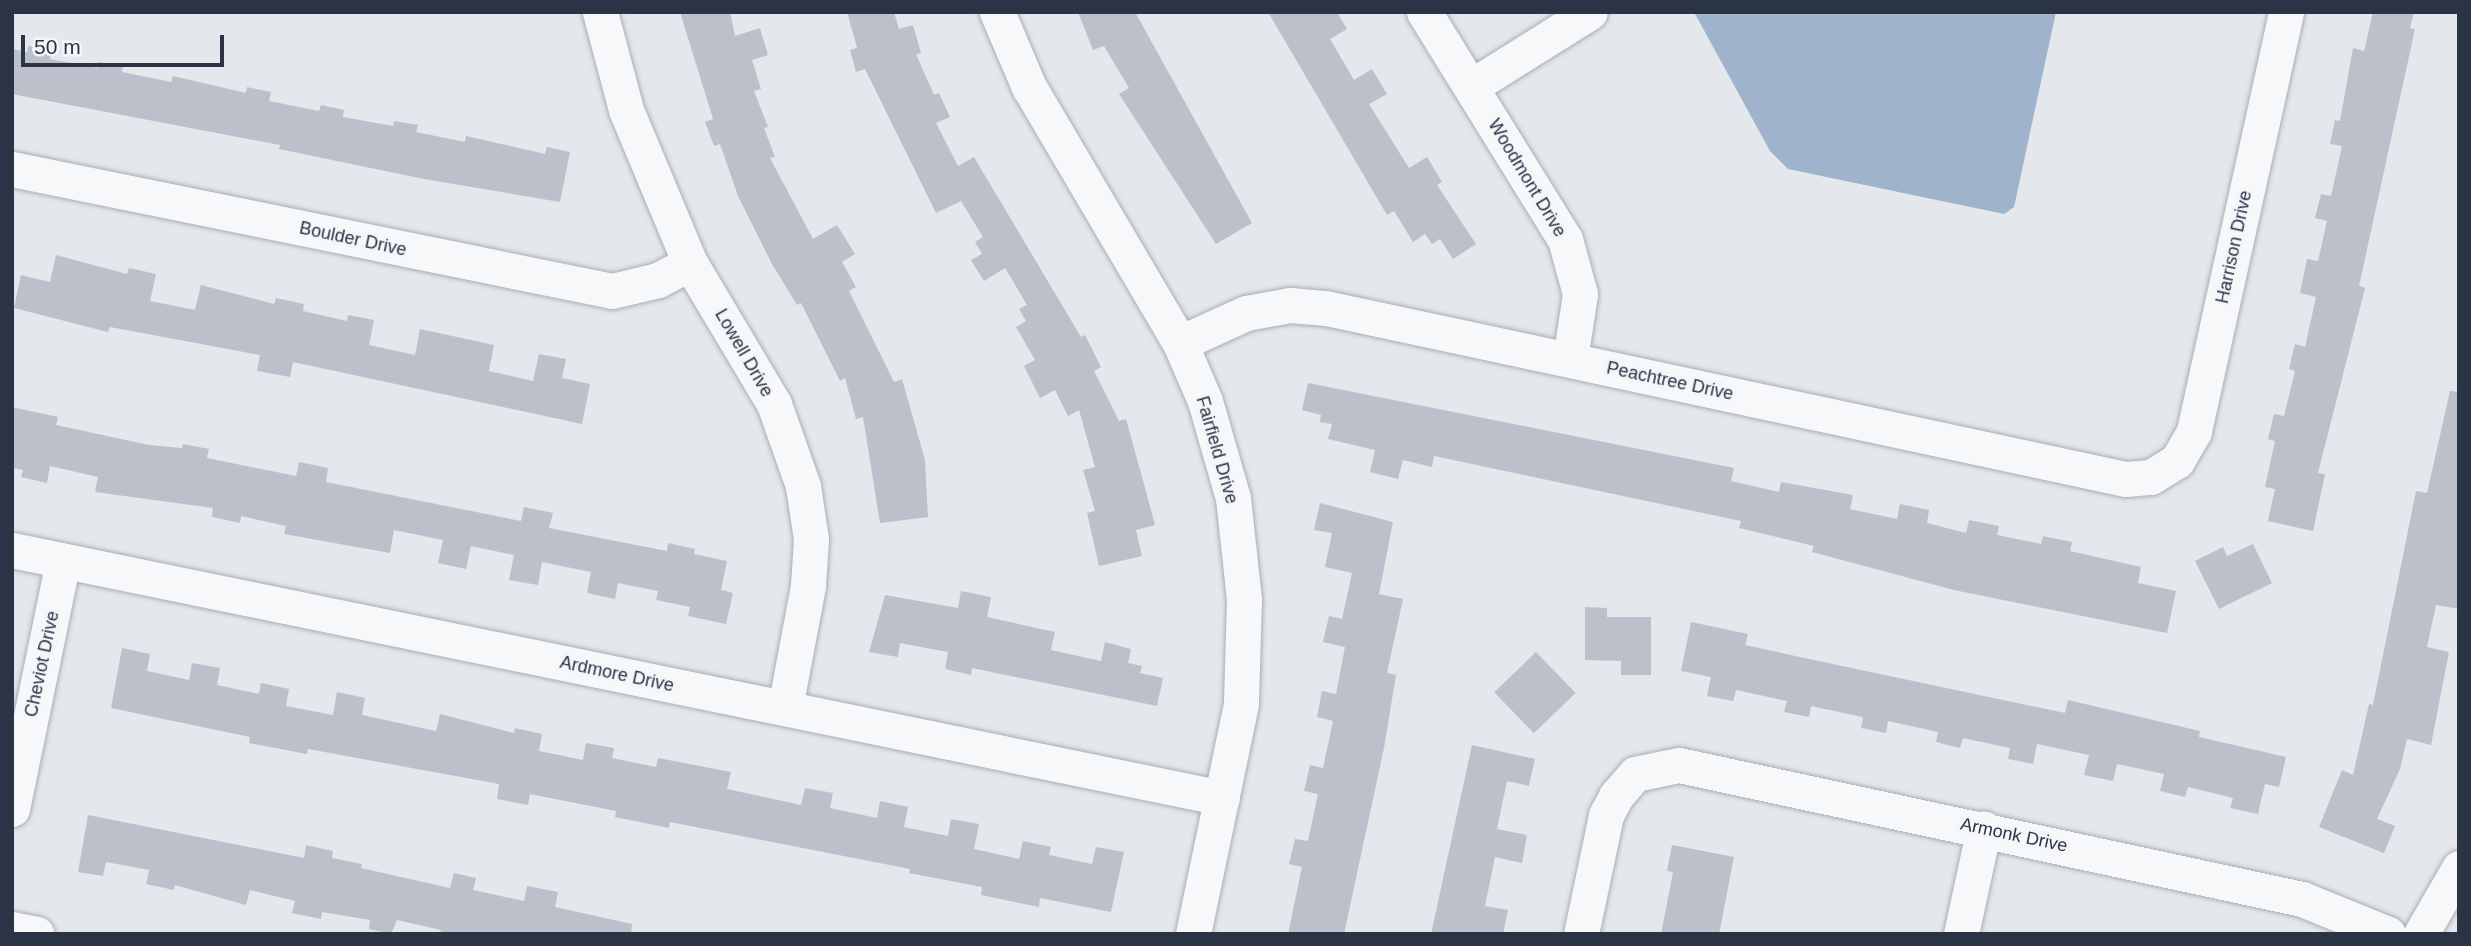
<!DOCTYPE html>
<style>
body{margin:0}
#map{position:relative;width:2471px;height:946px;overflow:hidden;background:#e4e7ec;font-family:Helvetica,sans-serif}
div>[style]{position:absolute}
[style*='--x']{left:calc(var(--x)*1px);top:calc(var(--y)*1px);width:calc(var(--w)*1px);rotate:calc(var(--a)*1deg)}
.water>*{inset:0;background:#9fb4cc}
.building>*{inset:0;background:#bbc0ca;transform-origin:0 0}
.roads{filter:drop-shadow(0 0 2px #a9aeb7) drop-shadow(0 0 2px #a9aeb7)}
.minor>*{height:35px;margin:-17.5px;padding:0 17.5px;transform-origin:17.5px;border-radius:17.5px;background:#f7f8fa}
span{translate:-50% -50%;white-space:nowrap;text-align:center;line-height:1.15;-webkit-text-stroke:7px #f4f6f9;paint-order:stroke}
.street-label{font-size:18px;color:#2b3445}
.frame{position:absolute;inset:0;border:14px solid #2b3445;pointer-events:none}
.scale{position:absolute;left:21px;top:35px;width:203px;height:32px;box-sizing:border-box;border:4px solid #2b3445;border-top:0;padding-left:9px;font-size:21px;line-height:24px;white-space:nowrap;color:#2b3445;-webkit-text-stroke:5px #f4f6f9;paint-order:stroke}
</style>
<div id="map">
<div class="water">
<i style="clip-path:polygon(1694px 12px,2056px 12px,2014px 207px,2004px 214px,1788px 169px,1770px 151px)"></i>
</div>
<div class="building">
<i style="clip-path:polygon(680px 12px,730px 12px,735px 36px,760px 28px,768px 55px,752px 60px,761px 89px,754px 91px,768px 127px,764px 128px,775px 157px,770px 158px,813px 239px,837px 225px,855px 254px,842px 262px,856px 287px,849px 291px,894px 382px,902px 379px,925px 460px,928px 517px,880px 523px,863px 417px,856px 419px,845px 378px,840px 381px,801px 303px,797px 305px,772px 264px,738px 196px,720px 144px,714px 146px,705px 122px,713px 119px)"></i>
<i style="clip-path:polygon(847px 12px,894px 12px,899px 29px,913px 25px,921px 53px,916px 54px,934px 95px,939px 93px,950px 117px,936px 123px,958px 166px,974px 157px,1081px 337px,1085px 335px,1101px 367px,1094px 371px,1119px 421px,1126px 419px,1148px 499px,1155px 525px,1136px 530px,1142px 556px,1099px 566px,1087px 513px,1095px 511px,1083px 470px,1095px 467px,1079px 410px,1068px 416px,1055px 390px,1040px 398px,1024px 366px,1035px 360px,1016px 327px,1026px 321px,1019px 309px,1027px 305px,1005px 268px,984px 281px,971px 260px,982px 254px,975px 242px,983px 237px,961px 201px,936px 213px,865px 69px,856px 72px,850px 50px,857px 48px)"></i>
<i style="clip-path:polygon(1078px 12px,1135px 12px,1252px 223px,1216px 244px,1119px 94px,1129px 88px,1104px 46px,1093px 50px)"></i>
<i style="clip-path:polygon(1268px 12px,1337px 12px,1347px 29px,1330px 39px,1354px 80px,1372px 69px,1387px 94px,1369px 104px,1409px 168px,1427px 157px,1442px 182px,1437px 185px,1476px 244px,1453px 259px,1440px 239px,1432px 244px,1425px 234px,1413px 242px,1394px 211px,1387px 215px)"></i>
<i style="clip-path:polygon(2373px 12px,2414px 12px,2410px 28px,2415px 29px,2359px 286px,2365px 288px,2318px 473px,2325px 474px,2313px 531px,2268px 521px,2275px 489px,2265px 487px,2275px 441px,2268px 439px,2274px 414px,2284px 416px,2295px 371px,2289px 369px,2295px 344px,2305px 347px,2316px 297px,2300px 293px,2307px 259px,2318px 261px,2327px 221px,2315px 218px,2321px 194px,2331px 196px,2342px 146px,2330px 144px,2335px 120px,2340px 121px,2353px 48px,2364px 51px)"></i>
<i style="clip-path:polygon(28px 46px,52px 50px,50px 59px,98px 68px,99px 62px,123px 66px,122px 72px,171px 82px,173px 76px,246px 93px,247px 87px,271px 92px,269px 101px,319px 111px,321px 105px,344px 110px,343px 117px,393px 126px,394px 121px,418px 125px,416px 132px,465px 142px,466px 136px,545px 154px,547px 147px,570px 152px,560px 202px,424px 179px,279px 149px,280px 145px,12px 94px,12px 49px,27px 52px)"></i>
<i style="clip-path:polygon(56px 255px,127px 274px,129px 268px,156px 274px,150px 301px,195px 310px,201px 285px,274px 304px,276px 298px,304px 304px,303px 311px,347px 321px,348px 315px,374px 320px,369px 345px,415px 355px,420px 329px,494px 345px,489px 371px,533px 381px,539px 354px,566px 359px,562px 378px,590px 384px,582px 424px,293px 362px,290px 377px,257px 371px,260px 355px,110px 327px,108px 332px,14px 308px,21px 275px,50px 282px)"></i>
<i style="clip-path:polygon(1308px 383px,1734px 468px,1731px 481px,1779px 492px,1781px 482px,1853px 495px,1850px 509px,1897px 519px,1900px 504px,1929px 510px,1927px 523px,1966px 533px,1969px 520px,1999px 526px,1997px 535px,2041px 544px,2043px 536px,2072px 542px,2070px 551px,2141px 567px,2138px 583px,2176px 591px,2167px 633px,1954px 590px,1812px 552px,1814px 546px,1739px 528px,1741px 521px,1434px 456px,1432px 467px,1403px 460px,1398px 479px,1370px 472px,1375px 450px,1328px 439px,1332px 424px,1320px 422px,1321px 415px,1302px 410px)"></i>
<i style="clip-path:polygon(2450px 391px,2459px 392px,2459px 609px,2436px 605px,2427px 647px,2449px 652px,2431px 745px,2407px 739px,2400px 769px,2377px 819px,2395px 826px,2384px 853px,2319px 827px,2342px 770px,2353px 775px,2369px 704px,2373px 705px,2416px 491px,2427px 493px)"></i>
<i style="clip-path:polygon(12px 407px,58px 417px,56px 425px,149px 445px,182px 448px,183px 444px,209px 449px,207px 458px,296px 476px,299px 462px,328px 468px,326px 482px,521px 521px,524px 507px,553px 513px,549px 528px,667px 551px,668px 543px,695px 549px,694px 554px,727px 561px,721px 590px,733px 593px,726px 624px,688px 616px,690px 607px,656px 600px,658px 591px,618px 583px,615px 599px,587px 593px,591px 572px,542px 562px,538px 585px,509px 580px,514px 555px,471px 546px,466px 569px,438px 563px,443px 540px,394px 530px,390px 553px,284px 534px,286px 526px,241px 516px,240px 523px,212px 517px,213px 508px,95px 492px,98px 477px,50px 466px,47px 483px,21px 477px,23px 470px,12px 468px)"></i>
<i style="clip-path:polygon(1320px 503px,1393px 522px,1379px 594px,1403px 599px,1387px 673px,1396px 675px,1384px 748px,1344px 934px,1288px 934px,1302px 867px,1289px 864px,1295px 839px,1308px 841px,1318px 794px,1304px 791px,1310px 765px,1323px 768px,1333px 721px,1317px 717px,1322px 691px,1336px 694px,1345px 647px,1323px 642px,1329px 616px,1342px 619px,1352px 573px,1325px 567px,1332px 533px,1314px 530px)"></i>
<i style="clip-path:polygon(2253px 544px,2272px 583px,2219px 609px,2195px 561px,2223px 547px,2227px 556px)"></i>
<i style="clip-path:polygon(961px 591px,991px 597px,987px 617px,1055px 632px,1051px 650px,1101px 661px,1105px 642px,1131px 649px,1128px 663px,1142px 666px,1140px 673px,1163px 678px,1157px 706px,972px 668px,971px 675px,945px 669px,948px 652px,900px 643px,898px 657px,869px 652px,885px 595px,958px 608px)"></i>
<i style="clip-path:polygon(1585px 607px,1607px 608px,1607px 617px,1651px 617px,1651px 675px,1621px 675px,1621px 661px,1585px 660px)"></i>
<i style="clip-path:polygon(1691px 622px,1748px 634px,1745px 645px,1842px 666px,2065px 713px,2068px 700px,2200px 731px,2199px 737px,2286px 757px,2279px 787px,2265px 784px,2258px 814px,2230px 808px,2233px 798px,2188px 787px,2185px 797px,2160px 791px,2164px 774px,2117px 764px,2113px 781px,2084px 775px,2089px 755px,2037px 744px,2033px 764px,2008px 759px,2010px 748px,1963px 738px,1960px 748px,1936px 742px,1938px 732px,1888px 721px,1886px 733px,1861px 728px,1863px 717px,1811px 706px,1809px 717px,1784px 712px,1787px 701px,1736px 690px,1733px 701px,1707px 696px,1711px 677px,1681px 671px)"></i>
<i style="clip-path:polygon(122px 648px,150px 654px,147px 671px,189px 680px,192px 663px,220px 668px,217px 685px,259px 694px,261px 683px,289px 689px,286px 706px,333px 715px,337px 692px,365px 698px,362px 715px,436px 731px,440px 714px,514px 733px,515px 728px,542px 734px,539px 751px,583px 760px,586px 743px,614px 748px,612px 758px,656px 767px,658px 758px,731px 772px,727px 789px,801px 805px,805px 788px,833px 793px,830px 808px,877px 818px,880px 801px,908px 807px,904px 827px,948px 836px,951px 819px,979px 824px,974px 849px,1019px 859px,1023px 841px,1051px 847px,1049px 855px,1092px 864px,1096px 847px,1124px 852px,1111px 912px,1040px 898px,1039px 907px,981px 895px,982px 887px,909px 873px,910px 869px,670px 822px,669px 828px,615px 817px,616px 811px,530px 794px,528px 805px,497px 799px,499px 784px,308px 749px,307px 754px,249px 743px,250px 737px,111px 708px)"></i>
<i style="left:1536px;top:652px;width:57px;height:58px;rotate:46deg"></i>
<i style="clip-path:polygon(1472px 745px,1535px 759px,1529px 786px,1507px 781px,1497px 829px,1527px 835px,1522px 863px,1495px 857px,1485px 906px,1508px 910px,1503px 934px,1431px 934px)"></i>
<i style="clip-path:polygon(88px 815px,304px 858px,306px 845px,333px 851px,332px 858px,362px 864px,361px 868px,450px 888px,454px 873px,476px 878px,473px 890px,524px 901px,527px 886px,558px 892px,555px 907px,632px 924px,631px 934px,440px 934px,441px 930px,397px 920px,391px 934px,369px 929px,370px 920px,322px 912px,321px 919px,292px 913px,295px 901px,250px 890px,246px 905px,175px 885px,174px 890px,146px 884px,149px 870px,106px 862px,103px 876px,78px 872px)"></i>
<i style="clip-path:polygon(1672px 845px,1734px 857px,1719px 934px,1661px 934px,1673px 872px,1667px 871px)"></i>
</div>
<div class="roads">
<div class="minor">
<i style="--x:600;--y:12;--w:101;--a:75.1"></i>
<i style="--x:626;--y:110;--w:166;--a:67.3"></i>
<i style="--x:690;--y:263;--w:164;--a:59.2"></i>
<i style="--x:774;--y:404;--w:87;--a:70.5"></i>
<i style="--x:803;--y:486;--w:54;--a:81.4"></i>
<i style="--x:811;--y:539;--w:47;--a:93.7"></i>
<i style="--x:808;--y:586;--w:124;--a:100.7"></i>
<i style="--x:997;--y:12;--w:82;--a:66.9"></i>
<i style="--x:1029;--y:87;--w:297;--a:59.5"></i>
<i style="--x:1180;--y:343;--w:63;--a:66.7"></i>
<i style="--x:1205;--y:401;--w:101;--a:73.9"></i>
<i style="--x:1233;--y:498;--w:103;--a:83.8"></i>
<i style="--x:1244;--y:600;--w:104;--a:91.7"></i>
<i style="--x:1241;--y:704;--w:235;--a:101.8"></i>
<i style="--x:1424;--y:12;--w:267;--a:58.2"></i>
<i style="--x:1565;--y:239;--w:57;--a:74.7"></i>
<i style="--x:1580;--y:294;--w:66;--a:98.7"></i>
<i style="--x:1472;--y:86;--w:139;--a:-32.1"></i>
<i style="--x:12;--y:169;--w:612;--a:11.49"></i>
<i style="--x:612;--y:291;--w:47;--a:-13.4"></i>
<i style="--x:658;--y:280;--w:36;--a:-28"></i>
<i style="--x:1180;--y:343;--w:72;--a:-24.4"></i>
<i style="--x:1246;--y:313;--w:45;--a:-10.3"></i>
<i style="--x:1290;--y:305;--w:36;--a:5"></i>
<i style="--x:1326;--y:308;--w:818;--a:12.07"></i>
<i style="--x:2126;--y:479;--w:25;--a:-5"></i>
<i style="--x:2151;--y:477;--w:31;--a:-32"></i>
<i style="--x:2177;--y:461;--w:34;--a:-60"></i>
<i style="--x:2194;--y:431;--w:429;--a:-77.6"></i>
<i style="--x:12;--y:550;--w:1235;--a:11.58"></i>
<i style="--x:12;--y:809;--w:253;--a:-78.4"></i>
<i style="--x:12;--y:929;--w:25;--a:11"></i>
<i style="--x:1581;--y:934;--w:122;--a:-78.1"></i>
<i style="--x:1606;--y:815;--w:21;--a:-62"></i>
<i style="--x:1616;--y:796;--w:29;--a:-49"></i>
<i style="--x:1635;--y:774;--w:45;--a:-11.6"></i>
<i style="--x:1679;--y:765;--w:637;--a:12.14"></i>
<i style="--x:2302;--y:899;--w:93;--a:22.1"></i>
<i style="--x:1961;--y:934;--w:108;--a:-77.8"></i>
<i style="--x:2421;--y:934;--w:76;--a:-60.1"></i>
</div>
</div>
<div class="street-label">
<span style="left:1527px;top:178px;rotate:59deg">Woodmont Drive</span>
<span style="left:353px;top:239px;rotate:12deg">Boulder Drive</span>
<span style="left:2234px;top:247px;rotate:-78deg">Harrison Drive</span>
<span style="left:744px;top:353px;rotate:60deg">Lowell Drive</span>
<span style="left:1670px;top:381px;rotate:12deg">Peachtree Drive</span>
<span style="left:1217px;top:450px;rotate:74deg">Fairfield Drive</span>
<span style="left:42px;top:664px;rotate:-78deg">Cheviot Drive</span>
<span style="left:617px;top:674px;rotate:12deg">Ardmore Drive</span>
<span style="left:2014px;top:835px;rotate:12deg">Armonk Drive</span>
</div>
<div class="frame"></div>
<div class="scale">50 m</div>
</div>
